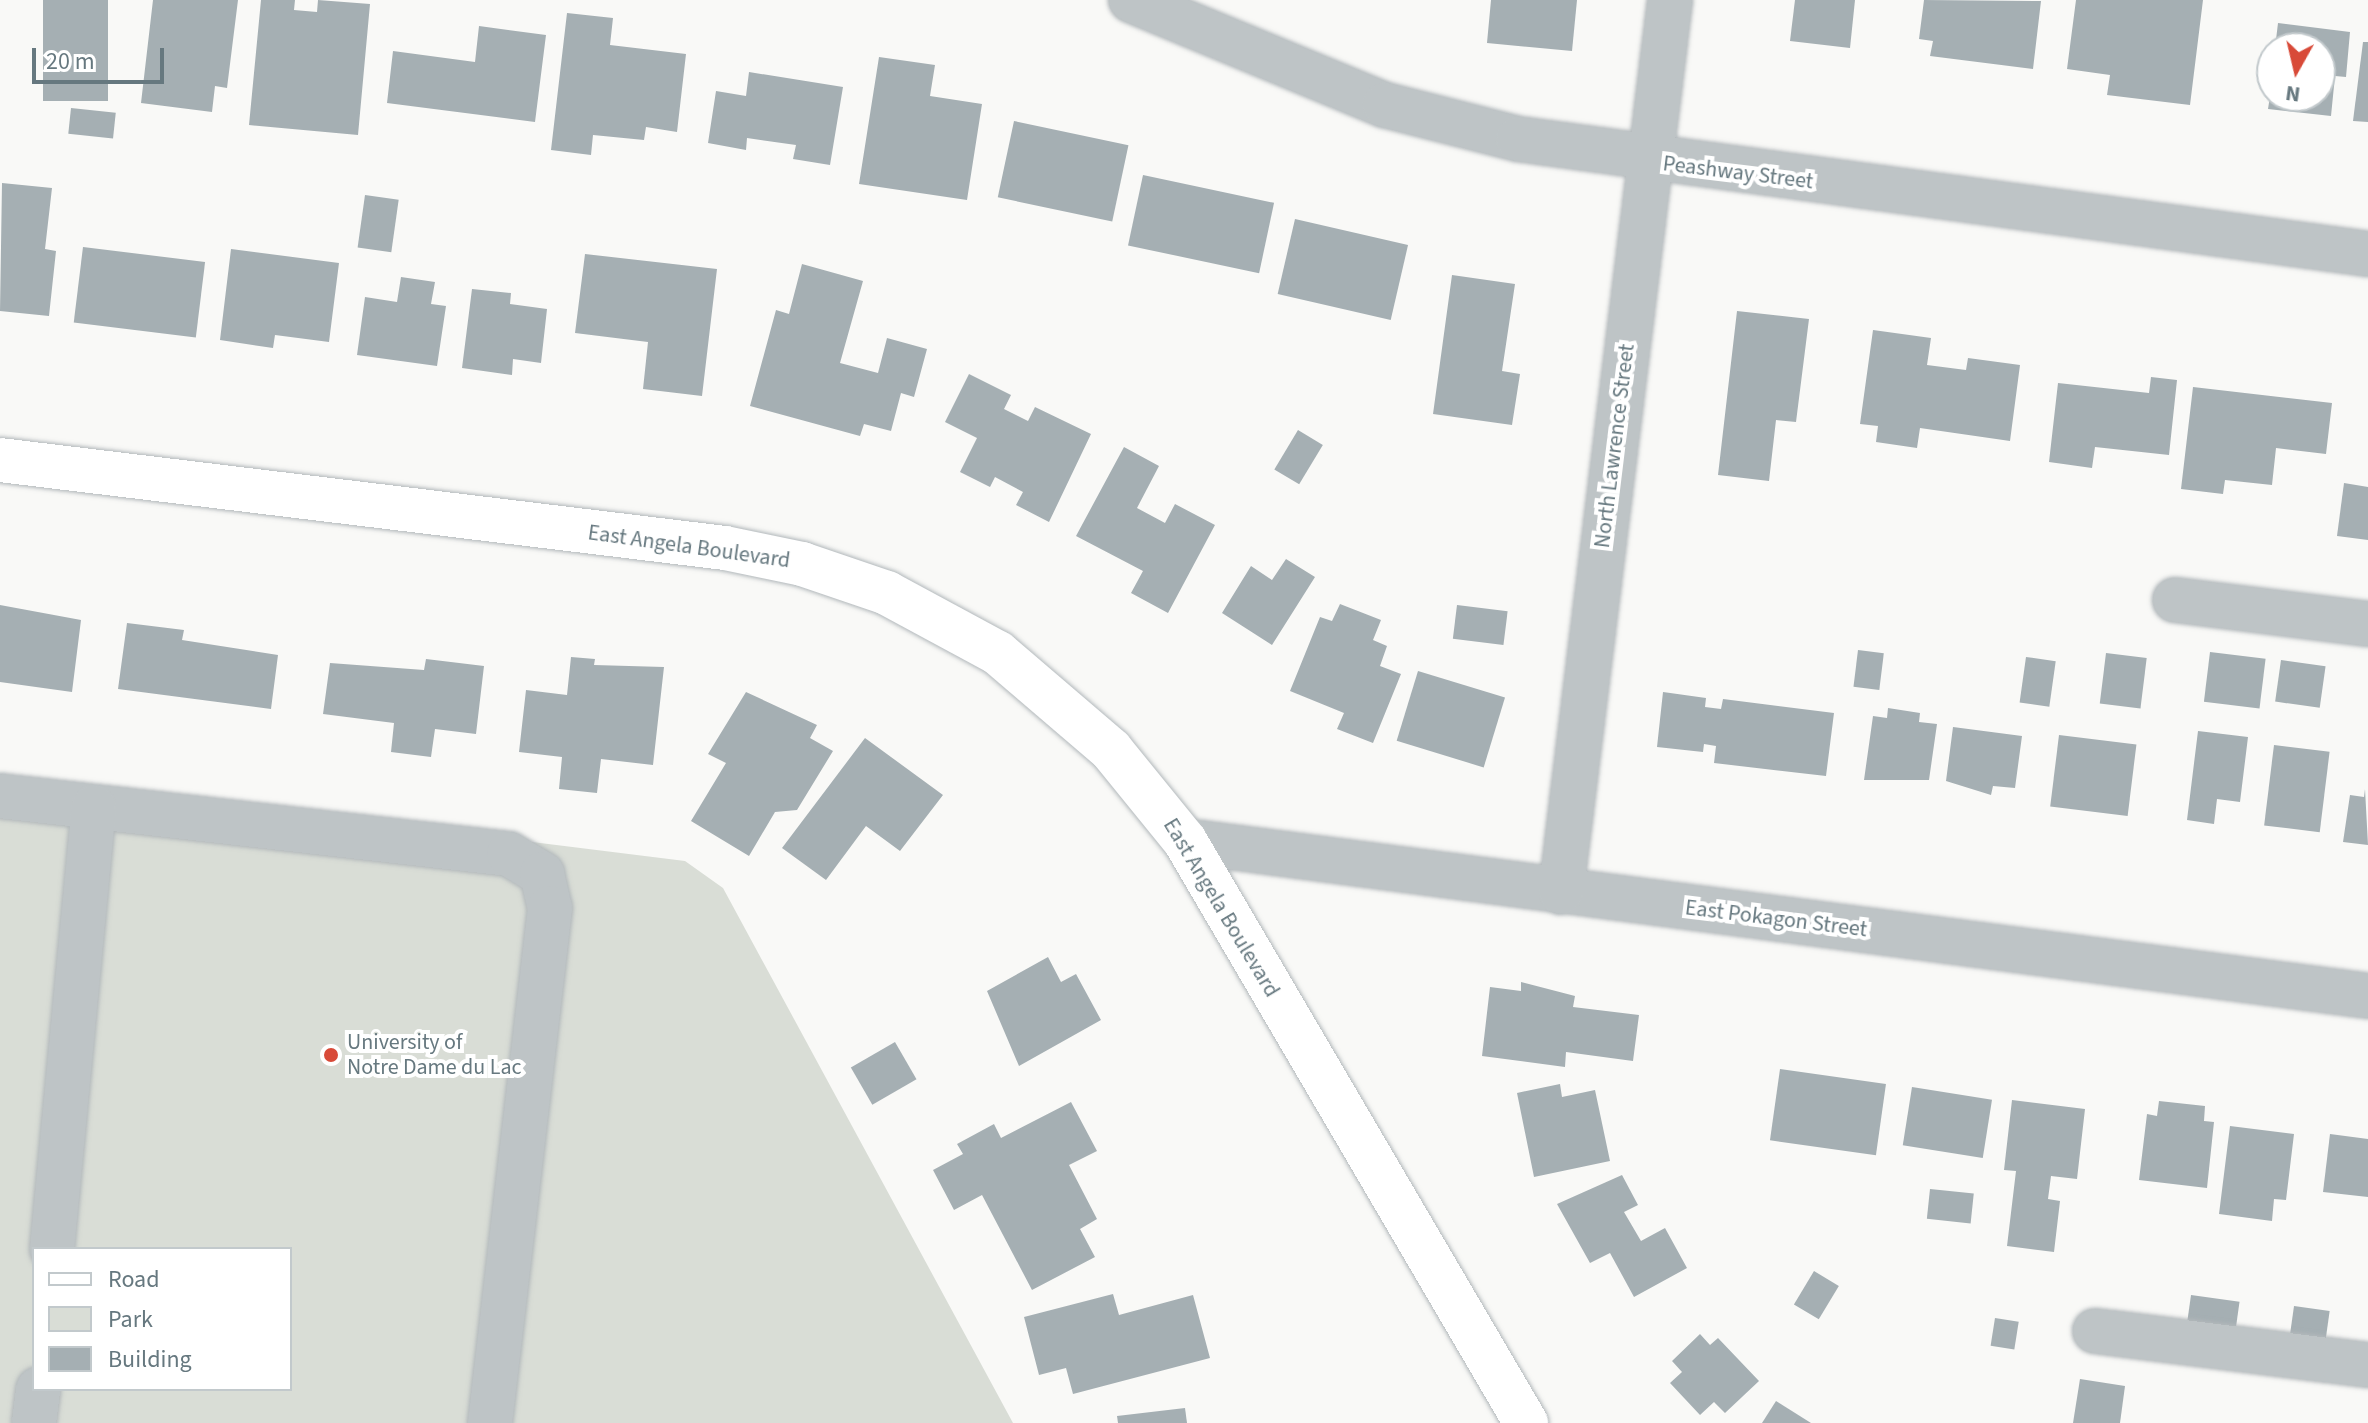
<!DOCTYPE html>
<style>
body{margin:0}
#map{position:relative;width:2368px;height:1423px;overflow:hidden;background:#f9f9f7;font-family:"Source Sans 3",sans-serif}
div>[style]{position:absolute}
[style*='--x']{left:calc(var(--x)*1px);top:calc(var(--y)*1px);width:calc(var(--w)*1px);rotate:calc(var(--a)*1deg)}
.green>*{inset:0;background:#d9ddd6}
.building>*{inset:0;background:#a5afb3;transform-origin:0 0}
.roads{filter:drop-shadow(0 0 2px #b2b8bb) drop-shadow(0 0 2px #b2b8bb)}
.minor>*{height:44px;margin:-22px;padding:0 22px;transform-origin:22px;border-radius:22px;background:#bec4c6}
.major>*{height:44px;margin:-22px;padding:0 22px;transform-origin:22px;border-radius:22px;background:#fff}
.dots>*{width:22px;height:22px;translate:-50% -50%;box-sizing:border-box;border:4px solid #fff;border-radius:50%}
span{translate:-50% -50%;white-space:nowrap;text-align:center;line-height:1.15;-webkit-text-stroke:8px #fff;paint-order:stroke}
.street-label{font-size:22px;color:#66787f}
.poi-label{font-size:22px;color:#66787f}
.left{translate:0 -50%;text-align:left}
.legend{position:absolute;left:32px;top:1247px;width:260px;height:144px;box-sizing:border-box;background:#fff;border:2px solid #c2c9cc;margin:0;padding:10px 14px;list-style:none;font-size:24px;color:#66787f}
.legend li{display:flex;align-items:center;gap:16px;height:40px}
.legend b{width:40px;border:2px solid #c2c9cc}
.north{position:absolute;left:2256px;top:32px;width:80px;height:80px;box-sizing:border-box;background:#fff;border:2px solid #c2c9cc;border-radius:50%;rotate:188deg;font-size:22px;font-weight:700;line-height:32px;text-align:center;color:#66787f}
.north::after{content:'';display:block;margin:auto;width:28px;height:36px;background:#d84a38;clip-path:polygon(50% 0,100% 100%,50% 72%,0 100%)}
.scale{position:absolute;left:32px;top:48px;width:132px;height:36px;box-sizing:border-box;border:4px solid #66787f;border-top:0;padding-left:10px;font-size:24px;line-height:28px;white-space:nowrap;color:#66787f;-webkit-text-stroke:6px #fff;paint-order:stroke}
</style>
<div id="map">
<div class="green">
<i style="clip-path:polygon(evenodd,0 776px,685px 861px,723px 888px,1013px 1423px,0 1423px,0 776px,34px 1249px,290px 1249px,290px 1389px,34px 1389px,34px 1249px)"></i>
</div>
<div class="building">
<i style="left:43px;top:0;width:65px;height:101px"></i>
<i style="clip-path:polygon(153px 0,238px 0,227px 88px,215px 86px,212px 112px,141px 103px)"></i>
<i style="clip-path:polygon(261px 0,295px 0,294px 10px,317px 12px,318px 0,370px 4px,358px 135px,249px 125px)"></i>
<i style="clip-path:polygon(1491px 0,1577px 0,1572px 51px,1487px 43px)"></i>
<i style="clip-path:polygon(1795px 0,1855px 0,1850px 48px,1790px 41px)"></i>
<i style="clip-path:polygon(1924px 0,2041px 1px,2033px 69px,1930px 56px,1933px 41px,1919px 39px)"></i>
<i style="clip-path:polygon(2076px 0,2203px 0,2190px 105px,2107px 95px,2110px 75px,2067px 69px)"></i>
<i style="clip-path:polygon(567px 13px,613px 18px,610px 45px,686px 54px,677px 132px,646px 127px,644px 140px,593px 135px,591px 155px,551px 150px)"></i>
<i style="clip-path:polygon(2278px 23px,2350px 32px,2346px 77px,2335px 76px,2331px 116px,2268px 109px,2270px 96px,2320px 96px,2320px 48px,2275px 48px)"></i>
<i style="clip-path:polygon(479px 26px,546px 35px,535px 122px,387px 103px,393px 51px,475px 62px)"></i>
<i style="clip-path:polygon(2363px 42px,2368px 42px,2368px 122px,2353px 121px)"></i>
<i style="clip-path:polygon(879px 57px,935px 65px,930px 96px,982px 104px,967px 200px,859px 184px)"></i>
<i style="clip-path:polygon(749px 72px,843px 87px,830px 165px,793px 159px,796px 145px,747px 138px,746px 150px,708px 143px,716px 91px,746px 96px)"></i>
<i style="left:71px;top:108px;width:45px;height:26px;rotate:6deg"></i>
<i style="left:1014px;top:121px;width:117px;height:78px;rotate:12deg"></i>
<i style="left:1143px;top:175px;width:134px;height:72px;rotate:12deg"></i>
<i style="clip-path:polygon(2px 183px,52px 188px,45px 249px,56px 251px,49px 316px,0 311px)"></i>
<i style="left:365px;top:195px;width:34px;height:53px;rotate:8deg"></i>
<i style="left:1295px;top:219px;width:116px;height:77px;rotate:13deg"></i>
<i style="left:83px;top:247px;width:123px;height:76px;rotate:7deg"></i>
<i style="clip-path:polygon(231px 249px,339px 263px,329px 342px,275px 335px,273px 348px,220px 340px)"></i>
<i style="clip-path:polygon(585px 254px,717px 269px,702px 396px,643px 389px,648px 342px,575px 333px)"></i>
<i style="clip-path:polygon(802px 264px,863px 281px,840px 363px,878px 373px,887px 338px,927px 349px,914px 397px,901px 393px,891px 431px,864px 424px,860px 436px,750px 406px,776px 310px,789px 314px)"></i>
<i style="clip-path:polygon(1452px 275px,1515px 284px,1502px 371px,1520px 374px,1512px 425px,1433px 414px)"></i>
<i style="clip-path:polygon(401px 277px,435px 282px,431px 304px,446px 306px,437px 366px,357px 355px,365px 297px,397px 302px)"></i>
<i style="clip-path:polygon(472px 289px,511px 293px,510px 304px,547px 309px,541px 363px,513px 359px,512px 375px,462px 368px)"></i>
<i style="clip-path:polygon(1737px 311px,1809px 319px,1796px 422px,1776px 420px,1769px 481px,1718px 475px)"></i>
<i style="clip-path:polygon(1873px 330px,1931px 338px,1927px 365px,1966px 370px,1968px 358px,2020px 365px,2010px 441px,1920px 428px,1917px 448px,1876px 442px,1878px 426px,1860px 424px)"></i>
<i style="clip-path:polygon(969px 374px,1011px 395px,1004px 409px,1028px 421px,1035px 407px,1091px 434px,1049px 522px,1016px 505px,1023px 492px,995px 477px,990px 487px,960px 472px,977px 438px,945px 422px)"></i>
<i style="clip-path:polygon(2151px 377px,2177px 380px,2169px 455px,2095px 447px,2092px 468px,2049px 462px,2058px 383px,2149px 393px)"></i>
<i style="clip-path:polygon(2193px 387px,2332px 403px,2326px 454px,2276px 448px,2272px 485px,2225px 480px,2223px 494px,2181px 489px)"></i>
<i style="left:1298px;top:430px;width:29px;height:46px;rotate:31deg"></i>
<i style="clip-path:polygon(1124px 447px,1159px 466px,1137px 508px,1165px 523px,1175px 504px,1215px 525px,1168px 613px,1131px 593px,1143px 571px,1076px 536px)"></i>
<i style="clip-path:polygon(2344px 483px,2368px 487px,2368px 540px,2337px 536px)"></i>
<i style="clip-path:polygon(1286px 559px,1315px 577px,1272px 645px,1222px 613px,1251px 566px,1272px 580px)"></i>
<i style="clip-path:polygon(1340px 604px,1381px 620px,1373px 640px,1387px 646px,1380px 666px,1401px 674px,1373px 743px,1337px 729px,1344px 713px,1290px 691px,1320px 617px,1332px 621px)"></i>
<i style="clip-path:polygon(0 605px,81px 620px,72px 692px,0 682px)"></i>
<i style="left:1457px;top:605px;width:51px;height:34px;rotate:7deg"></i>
<i style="clip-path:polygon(127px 623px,184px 630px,182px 640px,278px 655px,271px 709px,118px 689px)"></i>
<i style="left:1858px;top:650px;width:26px;height:37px;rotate:7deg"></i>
<i style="left:2210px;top:652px;width:56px;height:50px;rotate:7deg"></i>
<i style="left:2106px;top:653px;width:41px;height:51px;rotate:7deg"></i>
<i style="clip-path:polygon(571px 657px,595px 659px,594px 665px,664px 667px,653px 765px,601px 759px,597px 793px,559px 789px,562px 757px,519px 752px,526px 690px,567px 695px)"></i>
<i style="left:2026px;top:657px;width:30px;height:46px;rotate:8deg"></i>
<i style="clip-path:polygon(426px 659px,484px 666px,476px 734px,435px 729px,431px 757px,391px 752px,394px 723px,323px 714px,330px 663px,424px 670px)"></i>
<i style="left:2281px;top:660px;width:45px;height:42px;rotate:8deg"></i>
<i style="left:1418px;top:671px;width:91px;height:73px;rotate:17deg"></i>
<i style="clip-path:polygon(746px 692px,817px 725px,810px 738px,833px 751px,797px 810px,775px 812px,749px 856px,691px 821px,726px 763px,708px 754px)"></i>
<i style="clip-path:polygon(1663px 692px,1706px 698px,1705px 707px,1721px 709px,1723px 699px,1834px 713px,1826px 776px,1714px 763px,1716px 746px,1704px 744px,1703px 752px,1657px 747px)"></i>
<i style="clip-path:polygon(1888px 708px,1920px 713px,1919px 722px,1937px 724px,1929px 780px,1864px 780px,1873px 716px,1887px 718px)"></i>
<i style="clip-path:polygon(1953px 727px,2022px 736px,2015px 788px,1993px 786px,1991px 795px,1946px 781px)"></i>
<i style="clip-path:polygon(2198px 731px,2248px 737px,2240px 802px,2217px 799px,2214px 824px,2187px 820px)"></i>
<i style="left:2059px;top:735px;width:78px;height:72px;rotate:7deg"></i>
<i style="clip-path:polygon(865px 738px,943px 795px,900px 851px,866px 826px,826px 880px,782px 848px)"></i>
<i style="left:2274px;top:745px;width:56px;height:81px;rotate:7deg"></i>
<i style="clip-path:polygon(2365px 789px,2368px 845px,2343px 842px,2350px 795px,2364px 797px)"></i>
<i style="clip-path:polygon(1048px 957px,1061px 982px,1076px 974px,1101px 1020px,1019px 1066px,987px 991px)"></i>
<i style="clip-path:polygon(1521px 982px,1575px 996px,1573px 1007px,1639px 1015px,1633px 1061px,1566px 1052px,1565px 1067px,1482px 1056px,1490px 987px,1521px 991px)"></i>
<i style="left:895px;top:1042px;width:43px;height:51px;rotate:60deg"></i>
<i style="left:1780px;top:1069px;width:107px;height:72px;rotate:8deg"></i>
<i style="clip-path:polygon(1560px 1084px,1562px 1097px,1595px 1090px,1610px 1161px,1534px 1177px,1517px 1093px)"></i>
<i style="left:1912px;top:1087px;width:81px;height:59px;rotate:9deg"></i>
<i style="clip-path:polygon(2012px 1100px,2085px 1109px,2077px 1179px,2051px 1176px,2048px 1199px,2060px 1201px,2054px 1252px,2007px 1246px,2016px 1171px,2004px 1170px)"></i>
<i style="clip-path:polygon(2159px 1101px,2205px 1106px,2204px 1121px,2214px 1122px,2207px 1188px,2139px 1180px,2147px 1114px,2157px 1116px)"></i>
<i style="clip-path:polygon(1071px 1102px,1097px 1151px,1069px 1165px,1097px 1219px,1080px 1229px,1095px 1257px,1032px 1290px,982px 1195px,954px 1210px,933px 1170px,963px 1154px,957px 1144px,994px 1124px,1001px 1138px)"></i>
<i style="clip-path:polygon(2230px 1126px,2294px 1134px,2286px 1200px,2274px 1199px,2272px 1221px,2219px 1214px)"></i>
<i style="clip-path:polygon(2330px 1134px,2368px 1139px,2368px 1197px,2323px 1192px)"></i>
<i style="clip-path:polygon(1622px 1175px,1638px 1205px,1624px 1212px,1641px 1241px,1665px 1228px,1687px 1268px,1634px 1297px,1610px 1253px,1590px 1263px,1557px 1204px)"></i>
<i style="left:1930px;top:1189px;width:44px;height:30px;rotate:6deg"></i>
<i style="left:1814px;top:1271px;width:29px;height:39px;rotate:31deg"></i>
<i style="clip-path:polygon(1113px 1294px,1119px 1315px,1193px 1295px,1210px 1358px,1073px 1394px,1066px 1368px,1039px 1375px,1024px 1317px)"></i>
<i style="left:2191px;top:1295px;width:49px;height:36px;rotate:8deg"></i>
<i style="left:2294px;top:1306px;width:36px;height:35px;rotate:8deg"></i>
<i style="left:1995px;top:1318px;width:24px;height:28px;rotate:9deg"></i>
<i style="clip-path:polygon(1700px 1334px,1710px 1345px,1718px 1338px,1759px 1381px,1725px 1413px,1714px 1402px,1700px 1415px,1670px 1383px,1682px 1372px,1672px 1361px)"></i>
<i style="clip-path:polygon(2080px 1379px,2125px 1386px,2120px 1423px,2073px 1423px)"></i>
<i style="clip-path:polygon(1776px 1401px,1811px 1423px,1762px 1423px)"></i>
<i style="clip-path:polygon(1185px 1408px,1187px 1423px,1118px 1423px,1117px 1416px)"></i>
</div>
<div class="roads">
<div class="minor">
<i style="--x:1131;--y:0;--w:275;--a:22.5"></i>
<i style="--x:1385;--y:105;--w:137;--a:14.3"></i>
<i style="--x:1518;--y:139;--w:858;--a:7.7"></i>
<i style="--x:2175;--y:600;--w:194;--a:7.1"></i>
<i style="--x:0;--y:796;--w:512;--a:6.5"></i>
<i style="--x:509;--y:854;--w:39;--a:31"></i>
<i style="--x:542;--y:874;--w:35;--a:77"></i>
<i style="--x:550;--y:908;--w:518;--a:96.65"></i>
<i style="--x:1185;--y:841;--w:1193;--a:7.46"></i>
<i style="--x:1561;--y:892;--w:899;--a:-83.03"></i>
<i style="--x:52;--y:1249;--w:444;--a:-84.6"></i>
<i style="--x:2095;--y:1331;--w:275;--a:7.1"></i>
<i style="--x:34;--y:1423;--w:34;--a:-83"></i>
</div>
<div class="major">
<i style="--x:0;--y:460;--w:730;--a:6.92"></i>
<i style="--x:725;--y:548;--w:79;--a:11.7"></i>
<i style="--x:802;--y:564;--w:90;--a:18.8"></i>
<i style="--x:887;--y:593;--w:126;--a:28.4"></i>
<i style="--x:998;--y:653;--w:149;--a:40.6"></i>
<i style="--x:1111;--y:750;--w:117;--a:50.9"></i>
<i style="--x:1185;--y:841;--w:675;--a:59.63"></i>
</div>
</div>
<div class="dots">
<i style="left:331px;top:1055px;background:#d84a38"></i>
</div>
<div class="street-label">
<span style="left:1738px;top:173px;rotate:7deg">Peashway Street</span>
<span style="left:1615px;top:446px;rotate:-83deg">North Lawrence Street</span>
<span style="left:689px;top:547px;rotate:8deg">East Angela Boulevard</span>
<span style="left:1221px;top:908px;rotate:59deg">East Angela Boulevard</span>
<span style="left:1776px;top:919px;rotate:7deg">East Pokagon Street</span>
</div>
<div class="poi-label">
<span class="left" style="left:347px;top:1055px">University of<br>Notre Dame du Lac</span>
</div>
<ul class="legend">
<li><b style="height:10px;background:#fff"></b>Road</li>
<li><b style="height:22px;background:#d9ddd6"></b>Park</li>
<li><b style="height:22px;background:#a5afb3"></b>Building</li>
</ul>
<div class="north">N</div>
<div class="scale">20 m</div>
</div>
